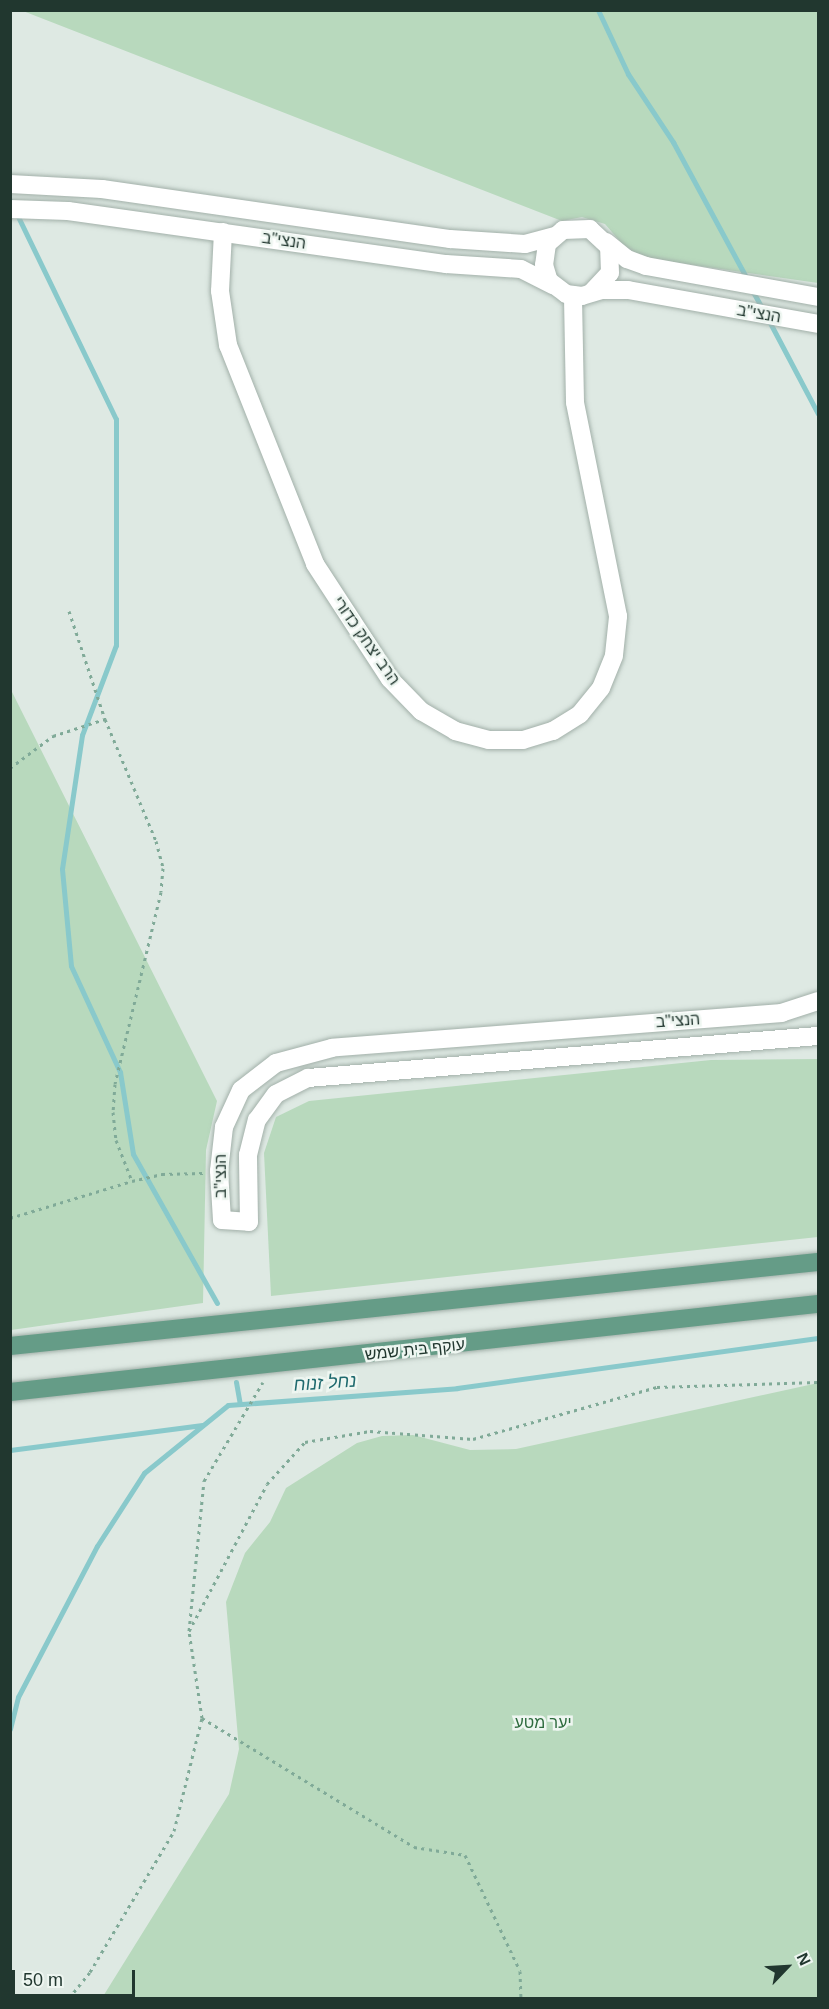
<!DOCTYPE html>
<meta charset="utf-8">
<style>
body{margin:0}
#map{position:relative;width:829px;height:2009px;overflow:hidden;background:#dee9e3;font-family:Helvetica,"Noto Sans Hebrew",sans-serif}
div>[style]{position:absolute}
[style*='--x']{left:calc(var(--x)*1px);top:calc(var(--y)*1px);width:calc(var(--w)*1px);rotate:calc(var(--a)*1deg)}
.green>*{inset:0;background:#b8d9bd}
.stream>*{height:5px;margin:-2.5px;padding:0 2.5px;transform-origin:2.5px;border-radius:2.5px;background:#89c9cb}
.path>*{height:3px;margin-top:-1.5px;transform-origin:0;background:repeating-linear-gradient(90deg,#80aa98 0 3px,transparent 0 7.5px)}
.roads{filter:drop-shadow(0 0 2px #a2b0a9) drop-shadow(0 0 2px #a2b0a9)}
.minor>*{height:18px;margin:-9px;padding:0 9px;transform-origin:9px;border-radius:9px;background:#fff}
.major>*{height:18px;margin:-9px;padding:0 9px;transform-origin:9px;border-radius:9px;background:#659c87}
span{translate:-50% -50%;white-space:nowrap;text-align:center;line-height:1.15;-webkit-text-stroke:5px #eef6f1;paint-order:stroke}
.street-label{font-size:16px;color:#21372f}
.park-label{font-size:16px;color:#2e6b3e}
.water-label{font-size:18px;color:#1f6a6e;font-style:italic}
.frame{position:absolute;inset:0;border:12px solid #21372f;pointer-events:none}
.north{position:absolute;left:757px;top:1937px;width:60px;height:60px;-webkit-text-stroke:4px #eef6f1;paint-order:stroke;rotate:65deg;font-size:16px;font-weight:700;line-height:24px;text-align:center;color:#21372f}
.north::after{content:'';display:block;margin:auto;width:21px;height:27px;background:#21372f;clip-path:polygon(50% 0,100% 100%,50% 72%,0 100%)}
.scale{position:absolute;left:12px;top:1970px;width:123px;height:27px;box-sizing:border-box;border:3px solid #21372f;border-top:0;padding-left:8px;font-size:18px;line-height:21px;white-space:nowrap;color:#21372f;-webkit-text-stroke:4px #eef6f1;paint-order:stroke}
</style>
<div id="map">
<div class="green">
<i style="clip-path:polygon(23px 11px,818px 11px,818px 283px,645px 258px,624px 246px,605px 224px,582px 217px,562px 221px)"></i>
<i style="clip-path:polygon(10px 688px,217px 1101px,206px 1150px,203px 1303px,11px 1330px)"></i>
<i style="clip-path:polygon(818px 1059px,818px 1237px,271px 1296px,264px 1153px,276px 1117px,309px 1101px,711px 1060px)"></i>
<i style="clip-path:polygon(818px 1383px,818px 1998px,102px 1998px,229px 1794px,239px 1749px,226px 1602px,245px 1553px,270px 1522px,286px 1488px,357px 1443px,382px 1436px,413px 1435px,470px 1450px,516px 1449px)"></i>
</div>
<div class="stream">
<i style="--x:598;--y:10;--w:71;--a:64.9"></i>
<i style="--x:628;--y:74;--w:82;--a:56.5"></i>
<i style="--x:673;--y:142;--w:156;--a:61.6"></i>
<i style="--x:10;--y:200;--w:243;--a:64.2"></i>
<i style="--x:116;--y:419;--w:226;--a:90"></i>
<i style="--x:116;--y:645;--w:96;--a:110.7"></i>
<i style="--x:82;--y:735;--w:135;--a:98.5"></i>
<i style="--x:62;--y:869;--w:97;--a:84.7"></i>
<i style="--x:71;--y:966;--w:117;--a:65.2"></i>
<i style="--x:120;--y:1072;--w:83;--a:81"></i>
<i style="--x:133;--y:1154;--w:171;--a:60.6"></i>
<i style="--x:752;--y:290;--w:21;--a:61"></i>
<i style="--x:768;--y:319;--w:107;--a:62.2"></i>
<i style="--x:236;--y:1382;--w:22;--a:80"></i>
<i style="--x:10;--y:1450;--w:194;--a:-7.4"></i>
<i style="--x:10;--y:1729;--w:33;--a:-76"></i>
<i style="--x:18;--y:1697;--w:170;--a:-62.4"></i>
<i style="--x:97;--y:1546;--w:87;--a:-57.2"></i>
<i style="--x:144;--y:1473;--w:108;--a:-39"></i>
<i style="--x:228;--y:1405;--w:230;--a:-4.2"></i>
<i style="--x:457;--y:1388;--w:364;--a:-7.9"></i>
</div>
<div class="path">
<i style="--x:69;--y:611;--w:114;--a:71.6"></i>
<i style="--x:105;--y:719;--w:132;--a:67.3"></i>
<i style="--x:156;--y:841;--w:28;--a:75"></i>
<i style="--x:163;--y:868;--w:24;--a:95"></i>
<i style="--x:161;--y:892;--w:197;--a:103.5"></i>
<i style="--x:115;--y:1084;--w:28;--a:94"></i>
<i style="--x:113;--y:1112;--w:28;--a:84"></i>
<i style="--x:116;--y:1140;--w:44;--a:68.7"></i>
<i style="--x:10;--y:768;--w:54;--a:-36.7"></i>
<i style="--x:53;--y:736;--w:55;--a:-18.1"></i>
<i style="--x:10;--y:1218;--w:127;--a:-16.9"></i>
<i style="--x:132;--y:1181;--w:31;--a:-13"></i>
<i style="--x:162;--y:1174;--w:41;--a:-1.4"></i>
<i style="--x:189;--y:1631;--w:166;--a:-62"></i>
<i style="--x:267;--y:1484;--w:57;--a:-47.9"></i>
<i style="--x:305;--y:1442;--w:66;--a:-9.6"></i>
<i style="--x:370;--y:1431;--w:103;--a:4.4"></i>
<i style="--x:473;--y:1439;--w:191;--a:-15.8"></i>
<i style="--x:657;--y:1387;--w:161;--a:-1.8"></i>
<i style="--x:202;--y:1718;--w:248;--a:31.3"></i>
<i style="--x:414;--y:1847;--w:52;--a:8.9"></i>
<i style="--x:465;--y:1855;--w:128;--a:64.6"></i>
<i style="--x:520;--y:1971;--w:27;--a:88"></i>
<i style="--x:69;--y:1998;--w:33;--a:-51"></i>
<i style="--x:90;--y:1972;--w:164;--a:-59.2"></i>
<i style="--x:174;--y:1831;--w:116;--a:-76.1"></i>
<i style="--x:202;--y:1718;--w:88;--a:-98.5"></i>
<i style="--x:189;--y:1631;--w:151;--a:-84.3"></i>
<i style="--x:204;--y:1481;--w:115;--a:-59.2"></i>
</div>
<div class="roads">
<div class="minor">
<i style="--x:10;--y:184;--w:92;--a:3.1"></i>
<i style="--x:102;--y:189;--w:352;--a:8.2"></i>
<i style="--x:450;--y:239;--w:75;--a:3.8"></i>
<i style="--x:525;--y:244;--w:30;--a:-15"></i>
<i style="--x:10;--y:209;--w:58;--a:2"></i>
<i style="--x:68;--y:211;--w:382;--a:8"></i>
<i style="--x:446;--y:264;--w:75;--a:3.8"></i>
<i style="--x:521;--y:269;--w:36;--a:27"></i>
<i style="--x:223;--y:232;--w:59;--a:92.9"></i>
<i style="--x:220;--y:291;--w:55;--a:81.6"></i>
<i style="--x:228;--y:345;--w:236;--a:68.3"></i>
<i style="--x:315;--y:564;--w:137;--a:56.9"></i>
<i style="--x:390;--y:679;--w:45;--a:45.9"></i>
<i style="--x:421;--y:711;--w:39;--a:30"></i>
<i style="--x:455;--y:731;--w:35;--a:15"></i>
<i style="--x:489;--y:740;--w:34;--a:0"></i>
<i style="--x:523;--y:740;--w:31;--a:-17"></i>
<i style="--x:553;--y:731;--w:32;--a:-32"></i>
<i style="--x:580;--y:714;--w:33;--a:-51"></i>
<i style="--x:601;--y:688;--w:35;--a:-68"></i>
<i style="--x:614;--y:655;--w:39;--a:-84"></i>
<i style="--x:618;--y:616;--w:218;--a:-101.4"></i>
<i style="--x:575;--y:402;--w:107;--a:-91.1"></i>
<i style="--x:606;--y:242;--w:27;--a:39"></i>
<i style="--x:627;--y:259;--w:20;--a:20"></i>
<i style="--x:646;--y:266;--w:175;--a:10.2"></i>
<i style="--x:592;--y:292;--w:26;--a:-47"></i>
<i style="--x:610;--y:273;--w:26;--a:-92"></i>
<i style="--x:609;--y:247;--w:26;--a:-137"></i>
<i style="--x:590;--y:229;--w:27;--a:178"></i>
<i style="--x:563;--y:230;--w:21;--a:139"></i>
<i style="--x:547;--y:244;--w:21;--a:98"></i>
<i style="--x:544;--y:265;--w:17;--a:73"></i>
<i style="--x:549;--y:281;--w:21;--a:37"></i>
<i style="--x:566;--y:294;--w:16;--a:7"></i>
<i style="--x:582;--y:296;--w:21;--a:-17"></i>
<i style="--x:602;--y:290;--w:26;--a:0"></i>
<i style="--x:628;--y:290;--w:193;--a:10.1"></i>
<i style="--x:818;--y:1001;--w:38;--a:162"></i>
<i style="--x:782;--y:1013;--w:451;--a:175.6"></i>
<i style="--x:332;--y:1048;--w:58;--a:165"></i>
<i style="--x:276;--y:1063;--w:44;--a:142.4"></i>
<i style="--x:241;--y:1090;--w:41;--a:114.7"></i>
<i style="--x:224;--y:1127;--w:44;--a:96.5"></i>
<i style="--x:219;--y:1171;--w:49;--a:86.5"></i>
<i style="--x:222;--y:1220;--w:27;--a:4"></i>
<i style="--x:249;--y:1222;--w:67;--a:-90.9"></i>
<i style="--x:248;--y:1155;--w:36;--a:-76"></i>
<i style="--x:257;--y:1120;--w:32;--a:-54"></i>
<i style="--x:276;--y:1094;--w:36;--a:-27"></i>
<i style="--x:308;--y:1078;--w:512;--a:-4.71"></i>
</div>
<div class="major">
<i style="--x:10;--y:1346;--w:812;--a:-5.94"></i>
<i style="--x:10;--y:1392;--w:813;--a:-6.22"></i>
</div>
</div>
<div class="street-label">
<span style="left:284px;top:241px;rotate:8deg">הנצי"ב</span>
<span style="left:759px;top:314px;rotate:10deg">הנצי"ב</span>
<span style="left:366px;top:641px;rotate:55deg">הרב יצחק כדורי</span>
<span style="left:678px;top:1021px;rotate:-4deg">הנצי"ב</span>
<span style="left:221px;top:1176px;rotate:-90deg">הנצי"ב</span>
<span style="left:415px;top:1350px;rotate:-6deg">עוקף בית שמש</span>
</div>
<div class="park-label">
<span style="left:543px;top:1723px">יער מטע</span>
</div>
<div class="water-label">
<span style="left:325px;top:1383px;rotate:-4deg">נחל זנוח</span>
</div>
<div class="frame"></div>
<div class="north">N</div>
<div class="scale">50 m</div>
</div>
